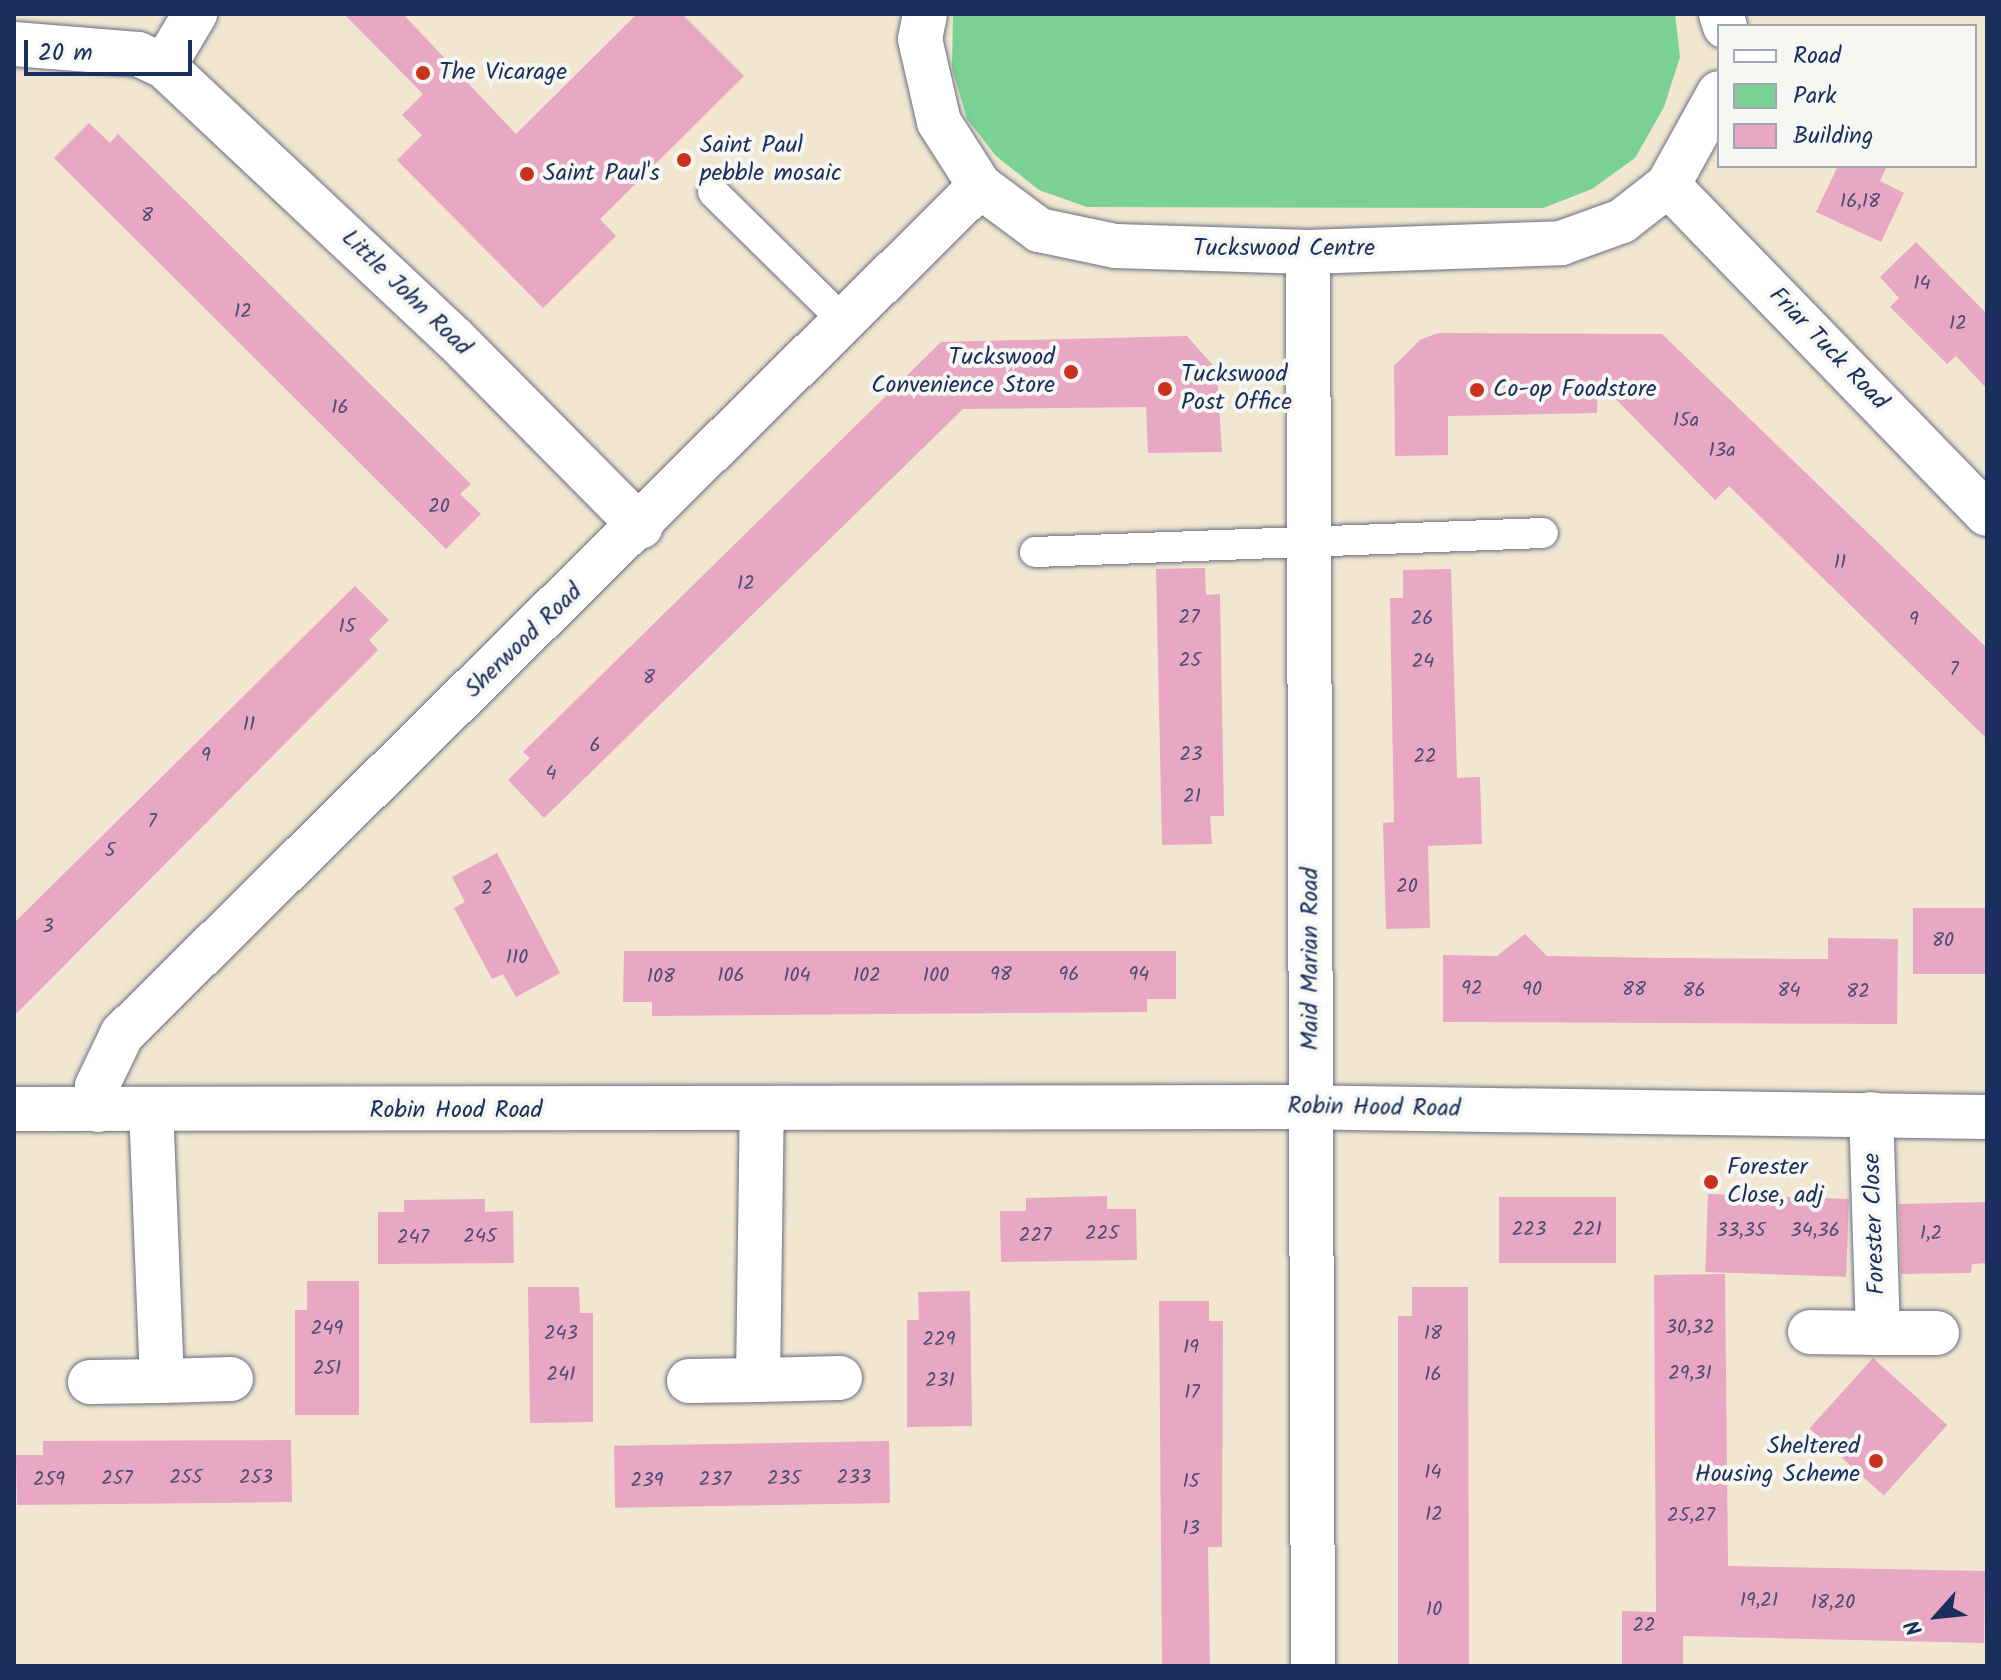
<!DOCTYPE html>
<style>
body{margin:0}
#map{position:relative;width:2001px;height:1680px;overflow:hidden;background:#f1e6cf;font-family:Kalam,sans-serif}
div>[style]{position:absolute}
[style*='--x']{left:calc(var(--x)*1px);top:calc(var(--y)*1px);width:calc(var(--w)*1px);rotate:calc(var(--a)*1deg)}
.green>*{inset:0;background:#7bd094}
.building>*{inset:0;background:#e8a7c2;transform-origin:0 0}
.roads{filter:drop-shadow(0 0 2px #666f86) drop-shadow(0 0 2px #666f86)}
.lane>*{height:30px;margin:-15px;padding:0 15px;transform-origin:15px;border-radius:15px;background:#fff}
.street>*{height:44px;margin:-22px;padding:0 22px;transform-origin:22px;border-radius:22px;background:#fff}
.dots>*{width:22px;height:22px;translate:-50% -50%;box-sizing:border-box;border:4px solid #f6f6f2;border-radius:50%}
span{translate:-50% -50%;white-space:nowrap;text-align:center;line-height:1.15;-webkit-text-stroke:8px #f6f6f2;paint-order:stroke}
.number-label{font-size:20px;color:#4e4d77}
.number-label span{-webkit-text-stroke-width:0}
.poi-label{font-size:24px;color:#1b2f5e}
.left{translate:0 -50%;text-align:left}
.right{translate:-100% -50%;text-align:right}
.street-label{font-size:24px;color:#1b2f5e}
.frame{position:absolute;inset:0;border:16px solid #1b2f5e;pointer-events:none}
.legend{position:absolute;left:1717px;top:24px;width:260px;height:144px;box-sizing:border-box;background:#f6f6f2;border:2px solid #9ea6b7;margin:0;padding:10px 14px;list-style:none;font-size:24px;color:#1b2f5e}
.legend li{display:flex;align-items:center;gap:16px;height:40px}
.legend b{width:40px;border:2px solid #9ea6b7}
.north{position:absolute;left:1897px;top:1576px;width:80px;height:80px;-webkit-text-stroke:6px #f6f6f2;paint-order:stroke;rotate:243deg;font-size:22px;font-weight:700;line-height:32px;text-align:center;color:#1b2f5e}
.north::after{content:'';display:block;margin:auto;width:28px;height:36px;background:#1b2f5e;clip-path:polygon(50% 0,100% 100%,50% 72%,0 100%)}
.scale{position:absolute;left:24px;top:40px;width:168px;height:36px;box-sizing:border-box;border:4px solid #1b2f5e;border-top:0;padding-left:10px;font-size:24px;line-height:28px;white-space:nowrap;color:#1b2f5e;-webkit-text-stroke:6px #f6f6f2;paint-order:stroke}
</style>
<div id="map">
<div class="green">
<i style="clip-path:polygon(1675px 14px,1680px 57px,1664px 107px,1635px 158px,1592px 189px,1543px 208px,1087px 207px,1039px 190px,996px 156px,967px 119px,952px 68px,953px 14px)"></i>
</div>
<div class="building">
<i style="clip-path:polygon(344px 14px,403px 14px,516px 134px,637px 14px,682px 14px,744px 76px,600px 219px,616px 236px,543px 308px,397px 160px,422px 135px,402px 115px,423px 94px)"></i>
<i style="clip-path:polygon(89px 123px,110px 143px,118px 134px,471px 484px,460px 494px,481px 514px,446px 549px,54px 158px)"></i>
<i style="clip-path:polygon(1838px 166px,1887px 166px,1880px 181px,1904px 193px,1881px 242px,1816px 212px)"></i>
<i style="clip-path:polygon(1916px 242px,1987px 314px,1987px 389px,1956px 356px,1947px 364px,1890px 307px,1899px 298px,1880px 277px)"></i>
<i style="clip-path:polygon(1438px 333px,1662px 334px,1987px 648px,1987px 739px,1729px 486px,1715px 500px,1598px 381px,1597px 413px,1448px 416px,1448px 455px,1395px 456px,1394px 366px,1420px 340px)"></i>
<i style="clip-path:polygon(1187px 336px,1217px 370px,1222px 452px,1148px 453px,1146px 407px,963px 409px,544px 818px,508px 780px,530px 758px,523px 752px,941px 342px)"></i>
<i style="clip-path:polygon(1205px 568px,1206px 595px,1220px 594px,1224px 816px,1210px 816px,1212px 844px,1162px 845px,1156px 569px)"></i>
<i style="clip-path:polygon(1451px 569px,1457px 778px,1480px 777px,1482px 844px,1428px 846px,1430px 928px,1386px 929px,1383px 823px,1394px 822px,1390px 598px,1403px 598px,1403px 570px)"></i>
<i style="clip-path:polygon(355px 586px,389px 620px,369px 640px,378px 650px,14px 1016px,14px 923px)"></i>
<i style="clip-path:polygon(497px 853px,560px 973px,516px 997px,503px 974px,492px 979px,454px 908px,465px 902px,452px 877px)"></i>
<i style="left:1913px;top:908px;width:74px;height:66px"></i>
<i style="clip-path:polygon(1525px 934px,1547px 956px,1664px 958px,1828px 959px,1828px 938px,1898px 939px,1897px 1024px,1443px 1022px,1443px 955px,1497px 956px)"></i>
<i style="clip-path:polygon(624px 951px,1176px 951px,1176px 999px,1147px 999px,1147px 1012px,652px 1016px,652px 1002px,623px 1002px)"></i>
<i style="left:1708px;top:1194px;width:141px;height:78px;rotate:2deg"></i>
<i style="clip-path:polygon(1107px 1196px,1107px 1209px,1136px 1209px,1137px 1260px,1001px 1262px,1000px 1211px,1026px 1211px,1026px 1198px)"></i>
<i style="left:1499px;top:1197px;width:117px;height:66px"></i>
<i style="clip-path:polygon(485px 1199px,485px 1212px,513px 1211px,514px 1263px,378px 1264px,378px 1212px,404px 1212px,404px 1200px)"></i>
<i style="clip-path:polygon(1987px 1202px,1987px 1263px,1972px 1264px,1971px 1273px,1901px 1274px,1899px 1204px)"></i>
<i style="clip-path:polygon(1725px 1274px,1728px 1566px,1985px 1571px,1984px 1643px,1683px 1636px,1683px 1666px,1622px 1666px,1622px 1611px,1656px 1612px,1654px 1275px)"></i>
<i style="clip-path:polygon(307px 1281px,359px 1281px,359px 1415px,295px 1415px,295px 1310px,307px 1310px)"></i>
<i style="clip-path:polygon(528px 1287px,579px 1287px,580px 1313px,593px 1313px,593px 1422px,530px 1423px)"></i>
<i style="clip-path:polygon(1412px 1287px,1468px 1287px,1469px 1666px,1398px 1666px,1398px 1316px,1412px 1316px)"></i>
<i style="clip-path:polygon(970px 1291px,972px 1426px,907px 1427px,907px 1320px,919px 1320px,918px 1292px)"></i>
<i style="clip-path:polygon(1159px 1301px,1209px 1301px,1209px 1321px,1223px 1321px,1222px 1547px,1208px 1547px,1210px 1666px,1162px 1666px)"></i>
<i style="left:1873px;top:1358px;width:100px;height:95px;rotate:42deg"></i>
<i style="clip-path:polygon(291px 1440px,292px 1502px,17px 1505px,16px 1455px,43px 1455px,43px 1441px)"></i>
<i style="left:889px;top:1441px;width:62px;height:275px;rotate:89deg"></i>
</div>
<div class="roads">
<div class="lane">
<i style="--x:713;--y:192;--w:187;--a:44.6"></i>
<i style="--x:1035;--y:552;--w:508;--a:-2.14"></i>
</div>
<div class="street">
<i style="--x:925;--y:14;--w:25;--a:101"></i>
<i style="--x:920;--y:39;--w:85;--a:77.1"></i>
<i style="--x:939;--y:122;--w:76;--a:57.4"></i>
<i style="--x:980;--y:186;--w:74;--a:36.7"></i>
<i style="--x:1039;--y:230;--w:78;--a:11.9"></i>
<i style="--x:1115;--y:246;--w:193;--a:1.8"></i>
<i style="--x:1308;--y:252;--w:253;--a:-2"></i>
<i style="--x:1561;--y:243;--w:65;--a:-19.8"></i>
<i style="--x:1622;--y:221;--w:58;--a:-38"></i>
<i style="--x:1668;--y:185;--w:105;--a:-61"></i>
<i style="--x:1721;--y:14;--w:13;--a:72"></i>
<i style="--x:14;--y:44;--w:124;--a:4.6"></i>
<i style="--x:138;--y:54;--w:29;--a:25"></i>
<i style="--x:164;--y:66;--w:399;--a:43.2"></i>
<i style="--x:455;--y:339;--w:264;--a:45.3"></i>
<i style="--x:164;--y:66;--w:61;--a:-59.2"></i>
<i style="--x:1668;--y:185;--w:458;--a:45.9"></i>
<i style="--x:1308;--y:252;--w:1414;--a:89.8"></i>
<i style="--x:14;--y:1109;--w:1272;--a:-0.09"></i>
<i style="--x:1286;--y:1107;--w:701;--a:0.82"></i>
<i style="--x:98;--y:1110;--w:24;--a:-92"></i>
<i style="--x:97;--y:1086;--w:58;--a:-64.3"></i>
<i style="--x:122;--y:1034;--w:1206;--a:-44.66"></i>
<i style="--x:1810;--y:1332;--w:68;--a:0.8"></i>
<i style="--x:1878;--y:1333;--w:219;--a:-91.8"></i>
<i style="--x:1878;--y:1333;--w:59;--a:0"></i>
<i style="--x:758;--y:1380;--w:82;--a:-1.4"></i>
<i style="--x:162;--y:1381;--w:69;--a:-1.7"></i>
<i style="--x:689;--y:1381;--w:69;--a:-0.8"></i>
<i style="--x:758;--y:1380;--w:270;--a:-89.2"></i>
<i style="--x:90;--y:1382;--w:72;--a:-0.8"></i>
<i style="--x:162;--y:1381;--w:272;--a:-92.3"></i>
</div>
</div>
<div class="dots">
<i style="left:423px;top:73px;background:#c8321e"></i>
<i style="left:684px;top:160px;background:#c8321e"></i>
<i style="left:527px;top:174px;background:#c8321e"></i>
<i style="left:1071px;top:372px;background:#c8321e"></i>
<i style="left:1165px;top:389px;background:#c8321e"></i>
<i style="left:1477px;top:390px;background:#c8321e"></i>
<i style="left:1711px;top:1182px;background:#c8321e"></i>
<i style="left:1876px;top:1461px;background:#c8321e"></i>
</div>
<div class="number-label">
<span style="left:1860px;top:202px">16,18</span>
<span style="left:147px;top:216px">8</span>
<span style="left:1922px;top:284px">14</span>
<span style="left:243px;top:312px">12</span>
<span style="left:1958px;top:324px">12</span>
<span style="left:340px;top:408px">16</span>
<span style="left:1686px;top:421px">15a</span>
<span style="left:1722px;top:451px">13a</span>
<span style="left:439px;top:507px">20</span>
<span style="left:1840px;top:563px">11</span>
<span style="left:746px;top:584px">12</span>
<span style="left:1189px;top:618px">27</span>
<span style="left:1422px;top:619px">26</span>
<span style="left:1914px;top:620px">9</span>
<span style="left:347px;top:627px">15</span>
<span style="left:1190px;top:661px">25</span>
<span style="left:1423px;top:662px">24</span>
<span style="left:1954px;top:670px">7</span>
<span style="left:649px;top:678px">8</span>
<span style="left:249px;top:725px">11</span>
<span style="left:595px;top:746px">6</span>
<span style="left:1191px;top:755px">23</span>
<span style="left:206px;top:756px">9</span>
<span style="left:1425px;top:757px">22</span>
<span style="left:551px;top:774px">4</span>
<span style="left:1192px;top:797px">21</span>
<span style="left:152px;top:822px">7</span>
<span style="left:110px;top:851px">5</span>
<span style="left:1407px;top:887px">20</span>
<span style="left:487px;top:889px">2</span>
<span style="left:48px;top:927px">3</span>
<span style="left:1943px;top:941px">80</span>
<span style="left:517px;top:958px">110</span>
<span style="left:1001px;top:975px">98</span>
<span style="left:1069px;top:975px">96</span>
<span style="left:1139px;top:975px">94</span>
<span style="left:731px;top:976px">106</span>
<span style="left:797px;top:976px">104</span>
<span style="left:867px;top:976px">102</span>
<span style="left:936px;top:976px">100</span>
<span style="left:661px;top:977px">108</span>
<span style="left:1472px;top:989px">92</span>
<span style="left:1532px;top:990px">90</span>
<span style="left:1634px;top:990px">88</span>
<span style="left:1694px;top:991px">86</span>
<span style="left:1789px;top:991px">84</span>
<span style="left:1858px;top:992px">82</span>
<span style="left:1529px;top:1230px">223</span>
<span style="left:1587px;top:1230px">221</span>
<span style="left:1741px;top:1231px">33,35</span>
<span style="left:1815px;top:1231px">34,36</span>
<span style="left:1102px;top:1234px">225</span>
<span style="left:1931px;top:1234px">1,2</span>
<span style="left:1035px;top:1236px">227</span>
<span style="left:480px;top:1237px">245</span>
<span style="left:413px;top:1238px">247</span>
<span style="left:1690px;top:1328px">30,32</span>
<span style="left:327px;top:1329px">249</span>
<span style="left:561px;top:1334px">243</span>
<span style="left:1433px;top:1334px">18</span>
<span style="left:939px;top:1340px">229</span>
<span style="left:1191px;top:1348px">19</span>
<span style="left:327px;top:1369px">251</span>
<span style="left:1690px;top:1374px">29,31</span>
<span style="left:561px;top:1375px">241</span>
<span style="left:1433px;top:1375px">16</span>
<span style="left:940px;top:1381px">231</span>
<span style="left:1192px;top:1393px">17</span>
<span style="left:1433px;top:1473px">14</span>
<span style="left:186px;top:1478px">255</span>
<span style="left:256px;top:1478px">253</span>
<span style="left:854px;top:1478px">233</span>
<span style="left:117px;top:1479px">257</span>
<span style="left:784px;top:1479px">235</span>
<span style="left:49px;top:1480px">259</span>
<span style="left:715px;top:1480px">237</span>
<span style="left:647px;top:1481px">239</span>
<span style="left:1191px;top:1482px">15</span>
<span style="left:1434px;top:1515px">12</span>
<span style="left:1691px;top:1516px">25,27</span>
<span style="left:1191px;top:1529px">13</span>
<span style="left:1759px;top:1601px">19,21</span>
<span style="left:1833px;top:1603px">18,20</span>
<span style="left:1434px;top:1610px">10</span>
<span style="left:1644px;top:1626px">22</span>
</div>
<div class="poi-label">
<span class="left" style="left:439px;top:73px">The Vicarage</span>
<span class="left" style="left:700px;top:160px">Saint Paul<br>pebble mosaic</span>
<span class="left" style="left:543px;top:174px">Saint Paul's</span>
<span class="right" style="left:1055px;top:372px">Tuckswood<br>Convenience Store</span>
<span class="left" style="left:1181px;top:389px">Tuckswood<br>Post Office</span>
<span class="left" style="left:1493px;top:390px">Co-op Foodstore</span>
<span class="left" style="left:1727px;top:1182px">Forester<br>Close, adj</span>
<span class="right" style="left:1860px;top:1461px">Sheltered<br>Housing Scheme</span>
</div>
<div class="street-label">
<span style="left:1284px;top:249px">Tuckswood Centre</span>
<span style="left:406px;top:293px;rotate:44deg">Little John Road</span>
<span style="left:1828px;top:349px;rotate:46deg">Friar Tuck Road</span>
<span style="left:524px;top:641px;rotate:-44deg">Sherwood Road</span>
<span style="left:1311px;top:959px;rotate:-90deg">Maid Marian Road</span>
<span style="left:1374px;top:1108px;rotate:1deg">Robin Hood Road</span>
<span style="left:456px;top:1111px">Robin Hood Road</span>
<span style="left:1875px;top:1224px;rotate:-92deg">Forester Close</span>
</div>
<div class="frame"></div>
<ul class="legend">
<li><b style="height:10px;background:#fff"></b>Road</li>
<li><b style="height:22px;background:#7bd094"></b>Park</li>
<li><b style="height:22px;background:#e8a7c2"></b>Building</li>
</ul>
<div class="north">N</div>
<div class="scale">20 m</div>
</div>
